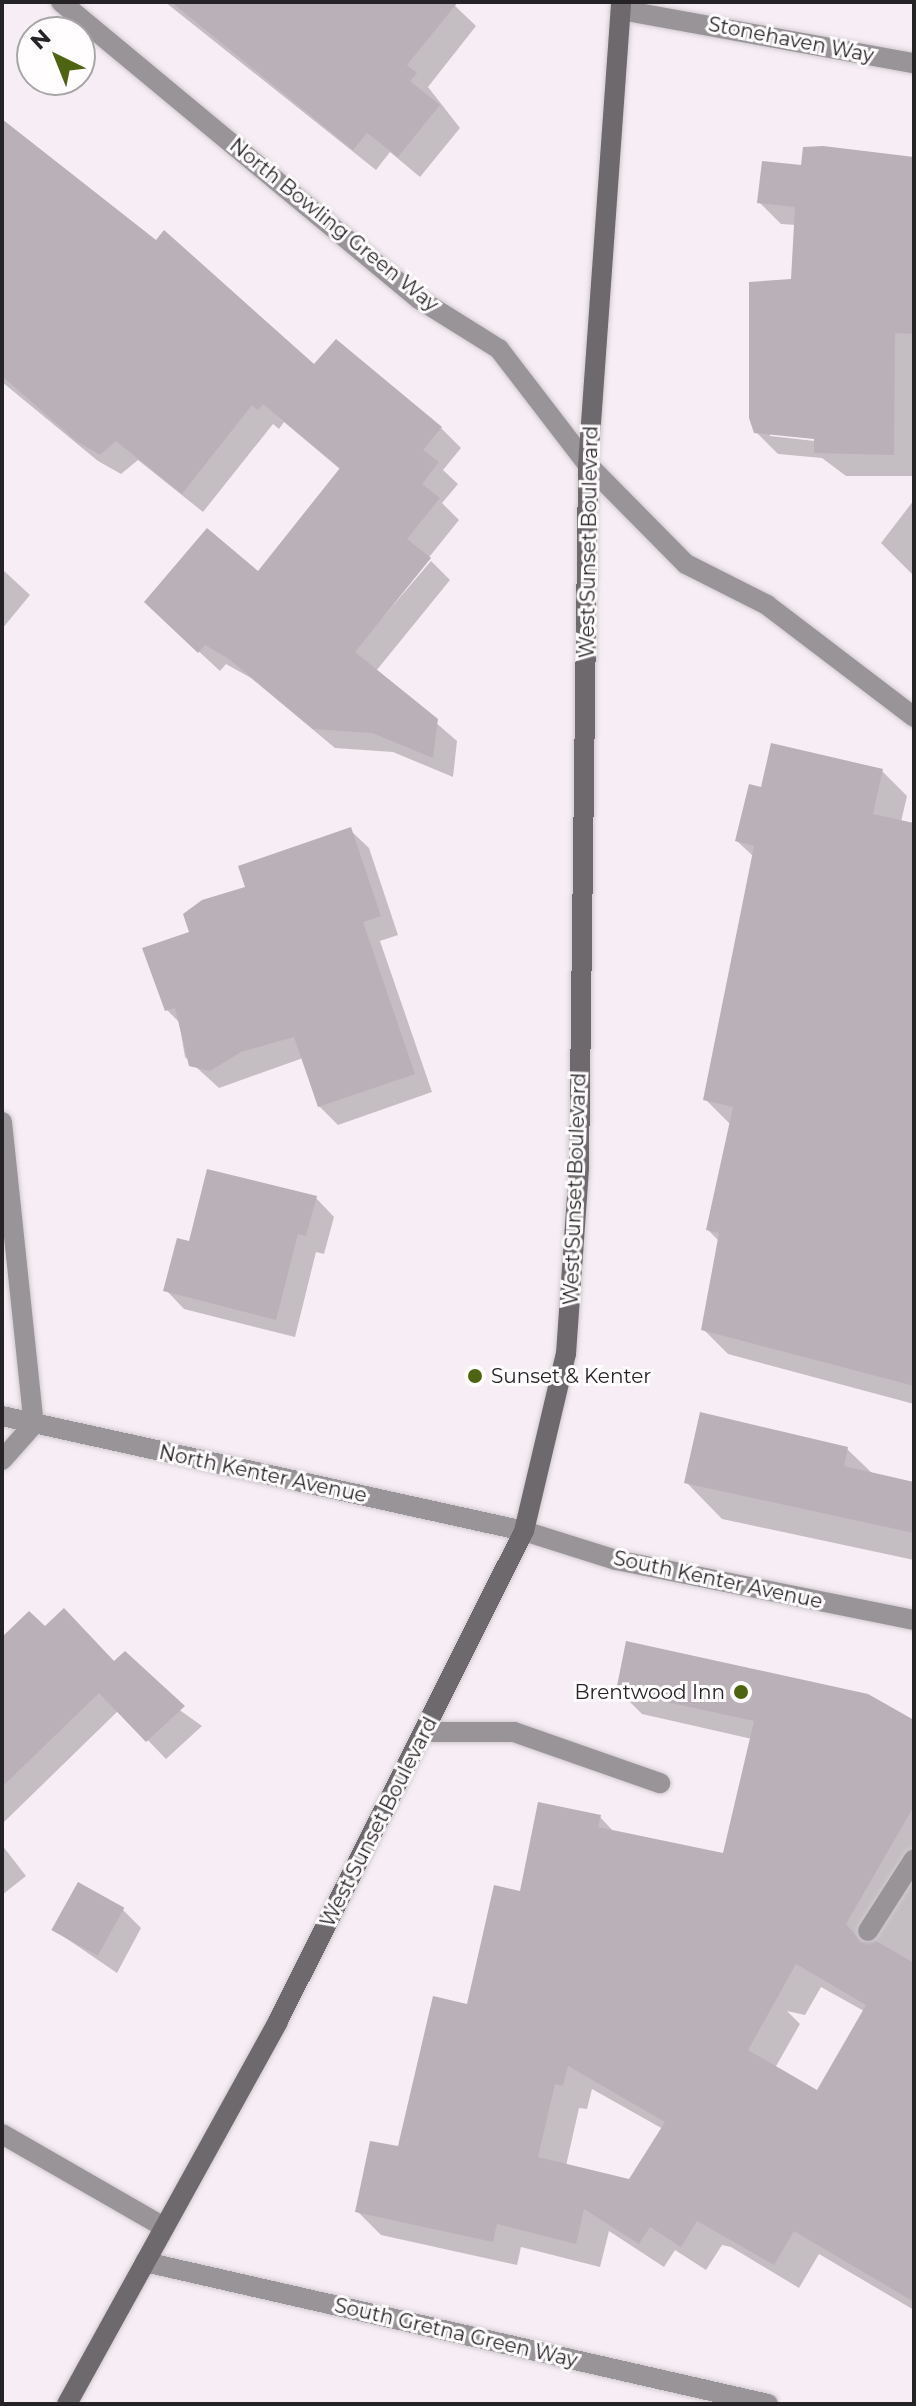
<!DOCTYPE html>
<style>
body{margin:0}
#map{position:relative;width:916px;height:2406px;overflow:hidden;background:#f6eef4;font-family:Montserrat,sans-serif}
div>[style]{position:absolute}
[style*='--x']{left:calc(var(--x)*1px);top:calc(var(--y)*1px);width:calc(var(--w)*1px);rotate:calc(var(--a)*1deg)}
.shadow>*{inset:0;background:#0003}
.building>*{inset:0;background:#b9b1b7;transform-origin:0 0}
.roads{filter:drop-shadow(0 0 2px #d1c9cf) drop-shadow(0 0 2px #d1c9cf)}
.service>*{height:20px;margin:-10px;padding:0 10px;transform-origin:10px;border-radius:10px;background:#989497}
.minor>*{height:20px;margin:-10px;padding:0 10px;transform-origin:10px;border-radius:10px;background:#989497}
.tertiary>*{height:20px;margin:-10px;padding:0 10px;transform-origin:10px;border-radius:10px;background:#989497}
.secondary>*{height:20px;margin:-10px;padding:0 10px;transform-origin:10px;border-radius:10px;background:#6e696c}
.dots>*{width:22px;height:22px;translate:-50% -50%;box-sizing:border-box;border:4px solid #fffdfe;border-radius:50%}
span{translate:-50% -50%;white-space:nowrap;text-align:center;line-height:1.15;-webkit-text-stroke:6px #fffdfe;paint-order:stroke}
.street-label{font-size:20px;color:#262326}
.poi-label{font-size:20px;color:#262326}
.left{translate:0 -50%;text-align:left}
.right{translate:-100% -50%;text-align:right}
.frame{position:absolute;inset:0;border:4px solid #262326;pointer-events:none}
.north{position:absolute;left:16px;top:16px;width:80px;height:80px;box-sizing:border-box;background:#fffdfe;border:2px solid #a8a6a8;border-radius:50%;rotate:317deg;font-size:22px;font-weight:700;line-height:32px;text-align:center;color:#262326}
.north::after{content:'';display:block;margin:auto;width:28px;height:36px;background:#4f6410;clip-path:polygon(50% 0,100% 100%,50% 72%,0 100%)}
</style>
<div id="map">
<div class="shadow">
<i style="clip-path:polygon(165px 2px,451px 2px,476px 26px,428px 87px,460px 128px,420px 177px,390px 152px,376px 170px)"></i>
<i style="clip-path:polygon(2px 122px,314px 367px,441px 428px,461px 448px,443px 470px,458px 484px,442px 503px,459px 520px,347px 659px,431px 561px,450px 580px,376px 671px,457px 741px,453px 777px,393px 752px,335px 748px,251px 678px,226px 664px,220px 671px,167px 622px,258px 574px,341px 470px,284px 422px,279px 429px,273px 424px,203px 512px,138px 460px,121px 474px,98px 461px,2px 382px)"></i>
<i style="clip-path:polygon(evenodd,914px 159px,914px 476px,846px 476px,822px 458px,778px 454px,756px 432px,793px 281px,796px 225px,781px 224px,759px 202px,803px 168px,914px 159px,770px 432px,824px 438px,824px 442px,770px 436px,770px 432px)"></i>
<i style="clip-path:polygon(914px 500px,914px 576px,881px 543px)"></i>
<i style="clip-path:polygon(2px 569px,30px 595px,2px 629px)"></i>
<i style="clip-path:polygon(882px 771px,907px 796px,901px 822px,914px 825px,914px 1404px,728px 1354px,703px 1329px,719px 1241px,708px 1230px,731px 1125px,705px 1099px,754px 857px,737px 841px,762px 789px)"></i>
<i style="clip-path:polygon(350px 830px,369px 848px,398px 935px,380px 941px,432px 1092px,338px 1125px,319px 1106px,303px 1058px,219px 1088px,185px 1057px,179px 1022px,167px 1010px,192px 933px,247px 888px)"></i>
<i style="clip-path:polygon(316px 1198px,334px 1217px,324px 1254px,316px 1252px,295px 1337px,184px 1309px,166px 1290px,190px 1244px)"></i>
<i style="clip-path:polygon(847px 1449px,873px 1474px,914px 1484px,914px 1560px,722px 1519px,686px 1482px)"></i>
<i style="clip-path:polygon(45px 1629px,114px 1663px,202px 1726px,166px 1759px,119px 1710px,2px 1824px,2px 1640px)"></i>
<i style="clip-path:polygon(evenodd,618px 1690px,914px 1723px,914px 2039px,821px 1987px,805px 2015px,787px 2011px,800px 2024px,775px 2068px,817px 2092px,914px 2083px,914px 2310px,819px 2254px,799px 2288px,731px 2247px,722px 2245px,706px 2270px,675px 2250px,664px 2267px,609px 2231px,600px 2267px,521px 2247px,517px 2265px,381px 2235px,357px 2211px,400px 2149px,521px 1893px,600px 1817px,615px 1833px,724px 1856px,752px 1739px,642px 1714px,618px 1690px,592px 2089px,663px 2129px,629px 2181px,566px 2166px,579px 2108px,587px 2109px,592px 2089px)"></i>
<i style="clip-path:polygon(2px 1845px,26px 1876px,2px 1895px)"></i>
<i style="clip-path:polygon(123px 1910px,141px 1928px,117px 1973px,54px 1930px)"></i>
</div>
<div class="building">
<i style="clip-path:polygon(171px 2px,458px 2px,407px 65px,417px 73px,410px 81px,440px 105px,398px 157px,367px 133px,353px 150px)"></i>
<i style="clip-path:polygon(2px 119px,156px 240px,164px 230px,314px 364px,336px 339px,442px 427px,423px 450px,439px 462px,422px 484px,440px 498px,407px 539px,431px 558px,355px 652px,438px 719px,433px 758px,372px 733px,313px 729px,229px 659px,205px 645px,198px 653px,144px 602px,207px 528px,258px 571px,340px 468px,263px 404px,258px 410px,252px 405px,182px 494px,116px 441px,100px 455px,76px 441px,2px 376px)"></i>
<i style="clip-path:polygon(823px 146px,914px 157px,914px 334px,895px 333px,894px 455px,814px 453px,814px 439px,754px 433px,749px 418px,749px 282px,791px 279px,795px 207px,757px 203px,762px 161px,801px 165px,803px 147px)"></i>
<i style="clip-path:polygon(771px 743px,883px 769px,873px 814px,914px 823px,914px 1386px,701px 1330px,719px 1233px,706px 1230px,733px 1107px,703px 1100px,754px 846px,735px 841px,749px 784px,761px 787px)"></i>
<i style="clip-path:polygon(351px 827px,381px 916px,363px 922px,415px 1074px,318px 1107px,294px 1037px,241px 1052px,210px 1071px,189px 1066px,175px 1008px,165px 1011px,142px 948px,189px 932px,183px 914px,202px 900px,245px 887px,238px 866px)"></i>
<i style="clip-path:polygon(207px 1169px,317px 1196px,306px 1236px,298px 1234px,276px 1320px,163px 1291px,177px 1238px,189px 1241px)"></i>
<i style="clip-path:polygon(700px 1412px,848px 1447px,844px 1466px,914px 1482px,914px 1533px,684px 1483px)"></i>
<i style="clip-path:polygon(64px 1608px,114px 1661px,125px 1651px,185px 1706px,146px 1742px,99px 1693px,2px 1787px,2px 1637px,29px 1611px,45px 1626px)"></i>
<i style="clip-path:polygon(evenodd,626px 1641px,868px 1694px,914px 1720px,914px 1806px,846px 1924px,862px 1942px,876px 1941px,914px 1963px,914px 2302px,794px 2231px,774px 2265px,697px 2221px,681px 2247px,650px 2227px,639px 2244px,584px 2209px,576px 2244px,497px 2224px,493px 2242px,355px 2212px,370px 2141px,398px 2146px,433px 1996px,467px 2004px,494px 1885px,520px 1891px,538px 1802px,601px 1815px,598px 1827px,723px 1853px,754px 1721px,616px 1691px,626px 1641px,796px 1964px,866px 2005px,817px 2090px,748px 2050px,796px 1964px,626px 1641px,568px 2066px,665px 2122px,629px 2179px,538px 2157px,555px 2084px,563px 2086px,568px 2066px)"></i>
<i style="left:78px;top:1882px;width:53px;height:55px;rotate:29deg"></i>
</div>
<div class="roads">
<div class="service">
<i style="--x:424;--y:1732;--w:90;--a:0"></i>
<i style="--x:514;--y:1732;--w:155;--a:19.3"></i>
<i style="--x:868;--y:1931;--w:85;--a:-57.4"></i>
<i style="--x:2;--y:2134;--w:187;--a:29.9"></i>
</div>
<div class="minor">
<i style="--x:61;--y:2;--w:465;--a:39.7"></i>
<i style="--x:419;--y:299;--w:94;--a:32"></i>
<i style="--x:499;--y:349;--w:146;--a:52.5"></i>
<i style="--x:588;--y:465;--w:139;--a:45.3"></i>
<i style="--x:686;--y:564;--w:91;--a:26.8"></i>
<i style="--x:767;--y:605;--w:185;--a:37.3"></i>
<i style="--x:621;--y:10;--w:298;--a:10.3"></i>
<i style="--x:2;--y:1122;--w:304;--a:84"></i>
<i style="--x:34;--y:1424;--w:48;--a:131.6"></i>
<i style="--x:145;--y:2262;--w:639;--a:12.84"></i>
</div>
<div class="tertiary">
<i style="--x:2;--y:1416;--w:535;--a:12.42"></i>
<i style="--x:524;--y:1531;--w:96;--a:17.5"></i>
<i style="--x:616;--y:1560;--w:304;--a:11.4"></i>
</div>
<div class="secondary">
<i style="--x:67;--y:2404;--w:437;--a:-61.1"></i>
<i style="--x:278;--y:2021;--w:548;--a:-63.34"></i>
<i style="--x:524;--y:1531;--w:182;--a:-76.7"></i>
<i style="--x:566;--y:1354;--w:188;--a:-86"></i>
<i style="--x:579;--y:1166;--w:701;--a:-89.26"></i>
<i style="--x:588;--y:465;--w:464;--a:-85.9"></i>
</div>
</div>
<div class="dots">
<i style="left:475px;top:1376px;background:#4f6410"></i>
<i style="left:741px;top:1692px;background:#4f6410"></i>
</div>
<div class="street-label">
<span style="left:791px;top:40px;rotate:11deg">Stonehaven Way</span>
<span style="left:334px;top:225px;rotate:39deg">North Bowling Green Way</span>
<span style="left:589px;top:542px;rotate:-89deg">West Sunset Boulevard</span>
<span style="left:575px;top:1189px;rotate:-88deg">West Sunset Boulevard</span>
<span style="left:263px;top:1474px;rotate:12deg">North Kenter Avenue</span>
<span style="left:718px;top:1580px;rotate:12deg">South Kenter Avenue</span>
<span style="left:379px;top:1822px;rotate:-63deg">West Sunset Boulevard</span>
<span style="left:456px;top:2333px;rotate:13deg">South Gretna Green Way</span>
</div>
<div class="poi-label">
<span class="left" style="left:491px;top:1376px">Sunset &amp; Kenter</span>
<span class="right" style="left:725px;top:1692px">Brentwood Inn</span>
</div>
<div class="frame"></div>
<div class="north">N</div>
</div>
